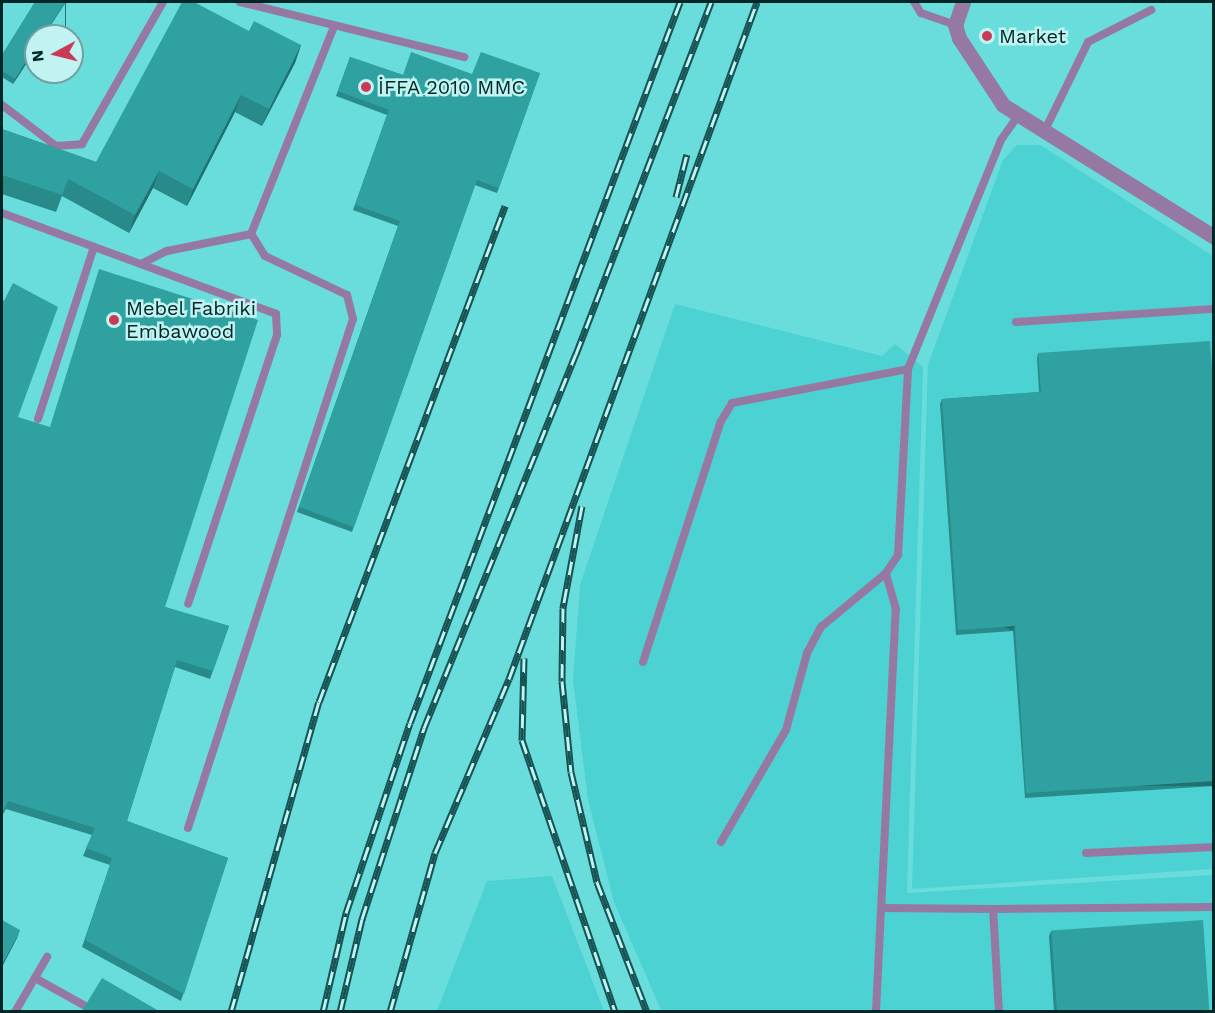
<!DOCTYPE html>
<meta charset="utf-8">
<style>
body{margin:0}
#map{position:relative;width:1215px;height:1013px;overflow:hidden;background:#69dcdc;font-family:"Work Sans",sans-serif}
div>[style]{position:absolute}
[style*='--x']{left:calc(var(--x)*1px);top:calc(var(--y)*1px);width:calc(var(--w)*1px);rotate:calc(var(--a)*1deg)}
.built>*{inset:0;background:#4cd2d2}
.service>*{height:8px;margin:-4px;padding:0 4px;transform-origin:4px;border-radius:4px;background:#9679a3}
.minor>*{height:15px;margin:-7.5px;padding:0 7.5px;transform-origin:7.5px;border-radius:7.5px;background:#9679a3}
.rail>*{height:7px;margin-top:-3.5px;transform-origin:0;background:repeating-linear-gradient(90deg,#c0f3f2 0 14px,#195252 0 28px);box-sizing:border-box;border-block:2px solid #195252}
.wall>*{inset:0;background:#298a8a}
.shaded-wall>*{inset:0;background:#227171;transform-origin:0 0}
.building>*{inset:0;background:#30a1a1;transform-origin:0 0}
.dots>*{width:16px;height:16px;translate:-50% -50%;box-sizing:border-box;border:3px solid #c0f3f2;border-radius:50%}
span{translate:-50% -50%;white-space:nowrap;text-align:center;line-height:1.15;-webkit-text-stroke:5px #c0f3f2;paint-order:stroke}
.poi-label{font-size:20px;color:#002626}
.left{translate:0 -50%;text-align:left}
.frame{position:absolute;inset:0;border:3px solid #002626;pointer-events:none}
.north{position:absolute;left:24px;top:24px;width:60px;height:60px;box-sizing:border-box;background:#c0f3f2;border:2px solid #73a1a0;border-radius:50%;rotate:263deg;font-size:16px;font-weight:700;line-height:24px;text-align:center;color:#002626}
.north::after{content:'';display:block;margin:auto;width:21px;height:27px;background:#cb3a54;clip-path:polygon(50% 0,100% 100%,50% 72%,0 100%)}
</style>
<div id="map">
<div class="built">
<i style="clip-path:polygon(1017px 145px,1040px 145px,1213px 256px,1213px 869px,912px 889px,928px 365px,1003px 160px)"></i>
<i style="clip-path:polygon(675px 304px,882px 356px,895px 344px,923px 367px,907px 893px,1213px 875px,1214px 1011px,662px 1012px,614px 902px,588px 800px,573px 680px,580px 585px)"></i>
<i style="clip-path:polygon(552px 876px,604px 1011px,437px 1011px,487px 881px)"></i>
</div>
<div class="service">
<i style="--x:240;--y:2;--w:231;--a:13.8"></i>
<i style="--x:914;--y:2;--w:13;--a:58"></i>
<i style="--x:921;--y:13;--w:36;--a:19"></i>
<i style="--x:2;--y:105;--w:68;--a:37.2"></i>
<i style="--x:56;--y:146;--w:26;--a:-4"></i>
<i style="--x:82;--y:144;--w:163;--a:-60.3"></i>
<i style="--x:1044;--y:132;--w:100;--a:-63.9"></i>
<i style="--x:1088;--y:42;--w:71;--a:-26.9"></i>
<i style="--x:2;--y:213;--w:292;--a:20.2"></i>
<i style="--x:276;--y:314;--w:21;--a:87"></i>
<i style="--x:277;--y:335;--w:283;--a:108.3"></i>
<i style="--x:141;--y:264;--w:29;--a:-27"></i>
<i style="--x:167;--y:251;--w:86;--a:-11.4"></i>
<i style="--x:1016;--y:322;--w:198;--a:-3.8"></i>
<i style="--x:38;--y:419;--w:181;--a:-72"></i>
<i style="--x:643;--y:662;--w:251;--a:-72.1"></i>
<i style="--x:720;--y:423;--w:23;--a:-59"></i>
<i style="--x:732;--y:403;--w:179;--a:-10.9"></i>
<i style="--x:188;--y:828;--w:535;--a:-72.04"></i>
<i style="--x:353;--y:319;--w:25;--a:-104"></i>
<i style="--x:347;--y:295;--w:91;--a:-154.6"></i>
<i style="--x:265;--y:256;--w:26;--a:-122"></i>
<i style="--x:251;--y:234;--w:223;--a:-68.2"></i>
<i style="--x:721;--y:842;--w:129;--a:-59.9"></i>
<i style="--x:786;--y:730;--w:80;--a:-74.7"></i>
<i style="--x:807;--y:653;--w:30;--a:-62"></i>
<i style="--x:821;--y:627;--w:85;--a:-39.7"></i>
<i style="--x:886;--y:573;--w:22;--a:-56"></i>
<i style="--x:898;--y:555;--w:186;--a:-86.9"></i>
<i style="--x:908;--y:369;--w:247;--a:-67.9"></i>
<i style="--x:1001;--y:140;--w:29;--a:-55"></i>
<i style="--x:1086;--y:853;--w:128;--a:-2.7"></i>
<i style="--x:882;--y:908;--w:111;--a:0.5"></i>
<i style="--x:35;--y:978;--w:70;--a:29.1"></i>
<i style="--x:15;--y:1012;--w:64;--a:-59.8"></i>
<i style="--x:876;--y:1012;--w:403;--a:-87.2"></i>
<i style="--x:896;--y:609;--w:37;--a:-106"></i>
<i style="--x:999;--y:1012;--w:103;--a:-93.3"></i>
<i style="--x:993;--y:909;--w:221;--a:-0.5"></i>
</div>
<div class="minor">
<i style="--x:963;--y:2;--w:24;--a:109"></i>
<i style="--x:955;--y:25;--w:14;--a:73"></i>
<i style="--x:959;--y:38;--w:80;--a:56.7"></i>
<i style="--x:1003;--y:105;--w:249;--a:32"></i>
</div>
<div class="rail">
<i style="--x:676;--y:197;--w:44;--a:-75.7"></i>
<i style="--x:582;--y:506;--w:104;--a:100.6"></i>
<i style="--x:563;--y:608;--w:73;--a:90.8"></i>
<i style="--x:562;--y:681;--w:91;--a:84.4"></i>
<i style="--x:571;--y:772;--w:113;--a:76.7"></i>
<i style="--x:597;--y:882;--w:139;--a:69"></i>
<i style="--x:524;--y:658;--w:82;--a:91.4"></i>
<i style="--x:522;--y:740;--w:287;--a:71.1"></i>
<i style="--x:231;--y:1012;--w:322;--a:-74.2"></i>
<i style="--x:319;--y:702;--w:530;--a:-69.44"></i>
<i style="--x:323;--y:1012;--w:102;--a:-76.9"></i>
<i style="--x:346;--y:913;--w:200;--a:-71.4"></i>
<i style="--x:410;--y:723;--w:770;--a:-69.47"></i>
<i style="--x:340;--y:1012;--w:96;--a:-76.7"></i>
<i style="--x:362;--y:919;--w:201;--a:-72"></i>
<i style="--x:424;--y:728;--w:404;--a:-67.9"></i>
<i style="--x:576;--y:354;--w:377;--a:-69"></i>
<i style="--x:390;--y:1012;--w:165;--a:-74.2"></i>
<i style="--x:435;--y:853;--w:189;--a:-67"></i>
<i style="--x:509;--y:679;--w:721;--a:-69.88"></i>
</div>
<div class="wall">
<i style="clip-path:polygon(35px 2px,66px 2px,13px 84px,2px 77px,2px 55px)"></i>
<i style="clip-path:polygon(249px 31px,301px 45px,295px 63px,262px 126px,235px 112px,187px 206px,153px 188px,129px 233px,62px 196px,56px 212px,2px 194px,2px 129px,96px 162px)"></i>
<i style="clip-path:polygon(350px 57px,403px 75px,540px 73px,497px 193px,475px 185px,352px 532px,297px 512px,398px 226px,353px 210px,387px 115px,336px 96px)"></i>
<i style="clip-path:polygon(2px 300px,18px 417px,165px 607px,229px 626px,210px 679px,175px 667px,127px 821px,228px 858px,181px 1001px,82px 947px,110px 865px,83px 856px,92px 835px,6px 809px,2px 816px)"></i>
<i style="clip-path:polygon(1038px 353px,1214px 398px,1214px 786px,1025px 798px,1013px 631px,956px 635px,940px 404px,942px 399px,1039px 392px,1037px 358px)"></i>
<i style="clip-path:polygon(1051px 931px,1209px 1011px,1054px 1011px,1049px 936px)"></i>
</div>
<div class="shaded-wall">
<i style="left:65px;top:2px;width:1px;height:40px"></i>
<i style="clip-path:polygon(301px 45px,295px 63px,262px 126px,269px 109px)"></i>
<i style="clip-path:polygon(36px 46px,36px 49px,13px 84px,15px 79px)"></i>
<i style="clip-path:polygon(241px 95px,235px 112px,187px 206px,193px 189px)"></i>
<i style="clip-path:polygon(159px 171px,153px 188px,129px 233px,135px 215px)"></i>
<i style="left:1015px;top:626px;width:5px;height:57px;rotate:112deg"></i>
<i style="left:1214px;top:781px;width:5px;height:188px;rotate:90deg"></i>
<i style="clip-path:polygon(20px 930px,17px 938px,2px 967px,2px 964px)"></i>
</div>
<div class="building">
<i style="clip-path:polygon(35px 2px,65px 2px,43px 36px,36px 36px,36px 46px,15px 79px,2px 71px,2px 55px)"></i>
<i style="clip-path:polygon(182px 2px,194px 2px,249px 31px,254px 21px,301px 45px,269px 109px,241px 95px,193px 189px,159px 171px,135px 215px,68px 179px,62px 195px,2px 175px,2px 129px,96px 162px)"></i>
<i style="clip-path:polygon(411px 52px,472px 74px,481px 52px,540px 73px,499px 188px,477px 180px,354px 527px,299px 507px,400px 221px,355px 205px,389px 110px,338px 91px,350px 57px,403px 75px)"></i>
<i style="clip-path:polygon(99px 269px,258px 320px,165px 607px,229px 626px,213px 671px,177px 660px,127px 821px,228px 858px,184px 994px,85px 940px,112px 858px,86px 848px,95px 828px,8px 801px,2px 814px,2px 300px,4px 301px,13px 283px,58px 307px,18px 417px,50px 427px)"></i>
<i style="clip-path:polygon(1210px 341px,1214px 398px,1214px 781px,1026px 793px,1015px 626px,958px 630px,942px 399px,1041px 392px,1038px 353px)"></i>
<i style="clip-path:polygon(2px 920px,20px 930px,2px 964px)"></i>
<i style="left:1203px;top:920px;width:91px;height:152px;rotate:86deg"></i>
<i style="clip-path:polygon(102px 978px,159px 1011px,82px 1011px)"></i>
</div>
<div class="dots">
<i style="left:987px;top:36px;background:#cb3a54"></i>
<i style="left:366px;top:87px;background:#cb3a54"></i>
<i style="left:114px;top:320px;background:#cb3a54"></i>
</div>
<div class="poi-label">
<span class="left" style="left:999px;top:36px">Market</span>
<span class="left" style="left:378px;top:87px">İFFA 2010 MMC</span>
<span class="left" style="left:126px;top:320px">Mebel Fabriki<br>Embawood</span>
</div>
<div class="frame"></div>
<div class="north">N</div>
</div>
